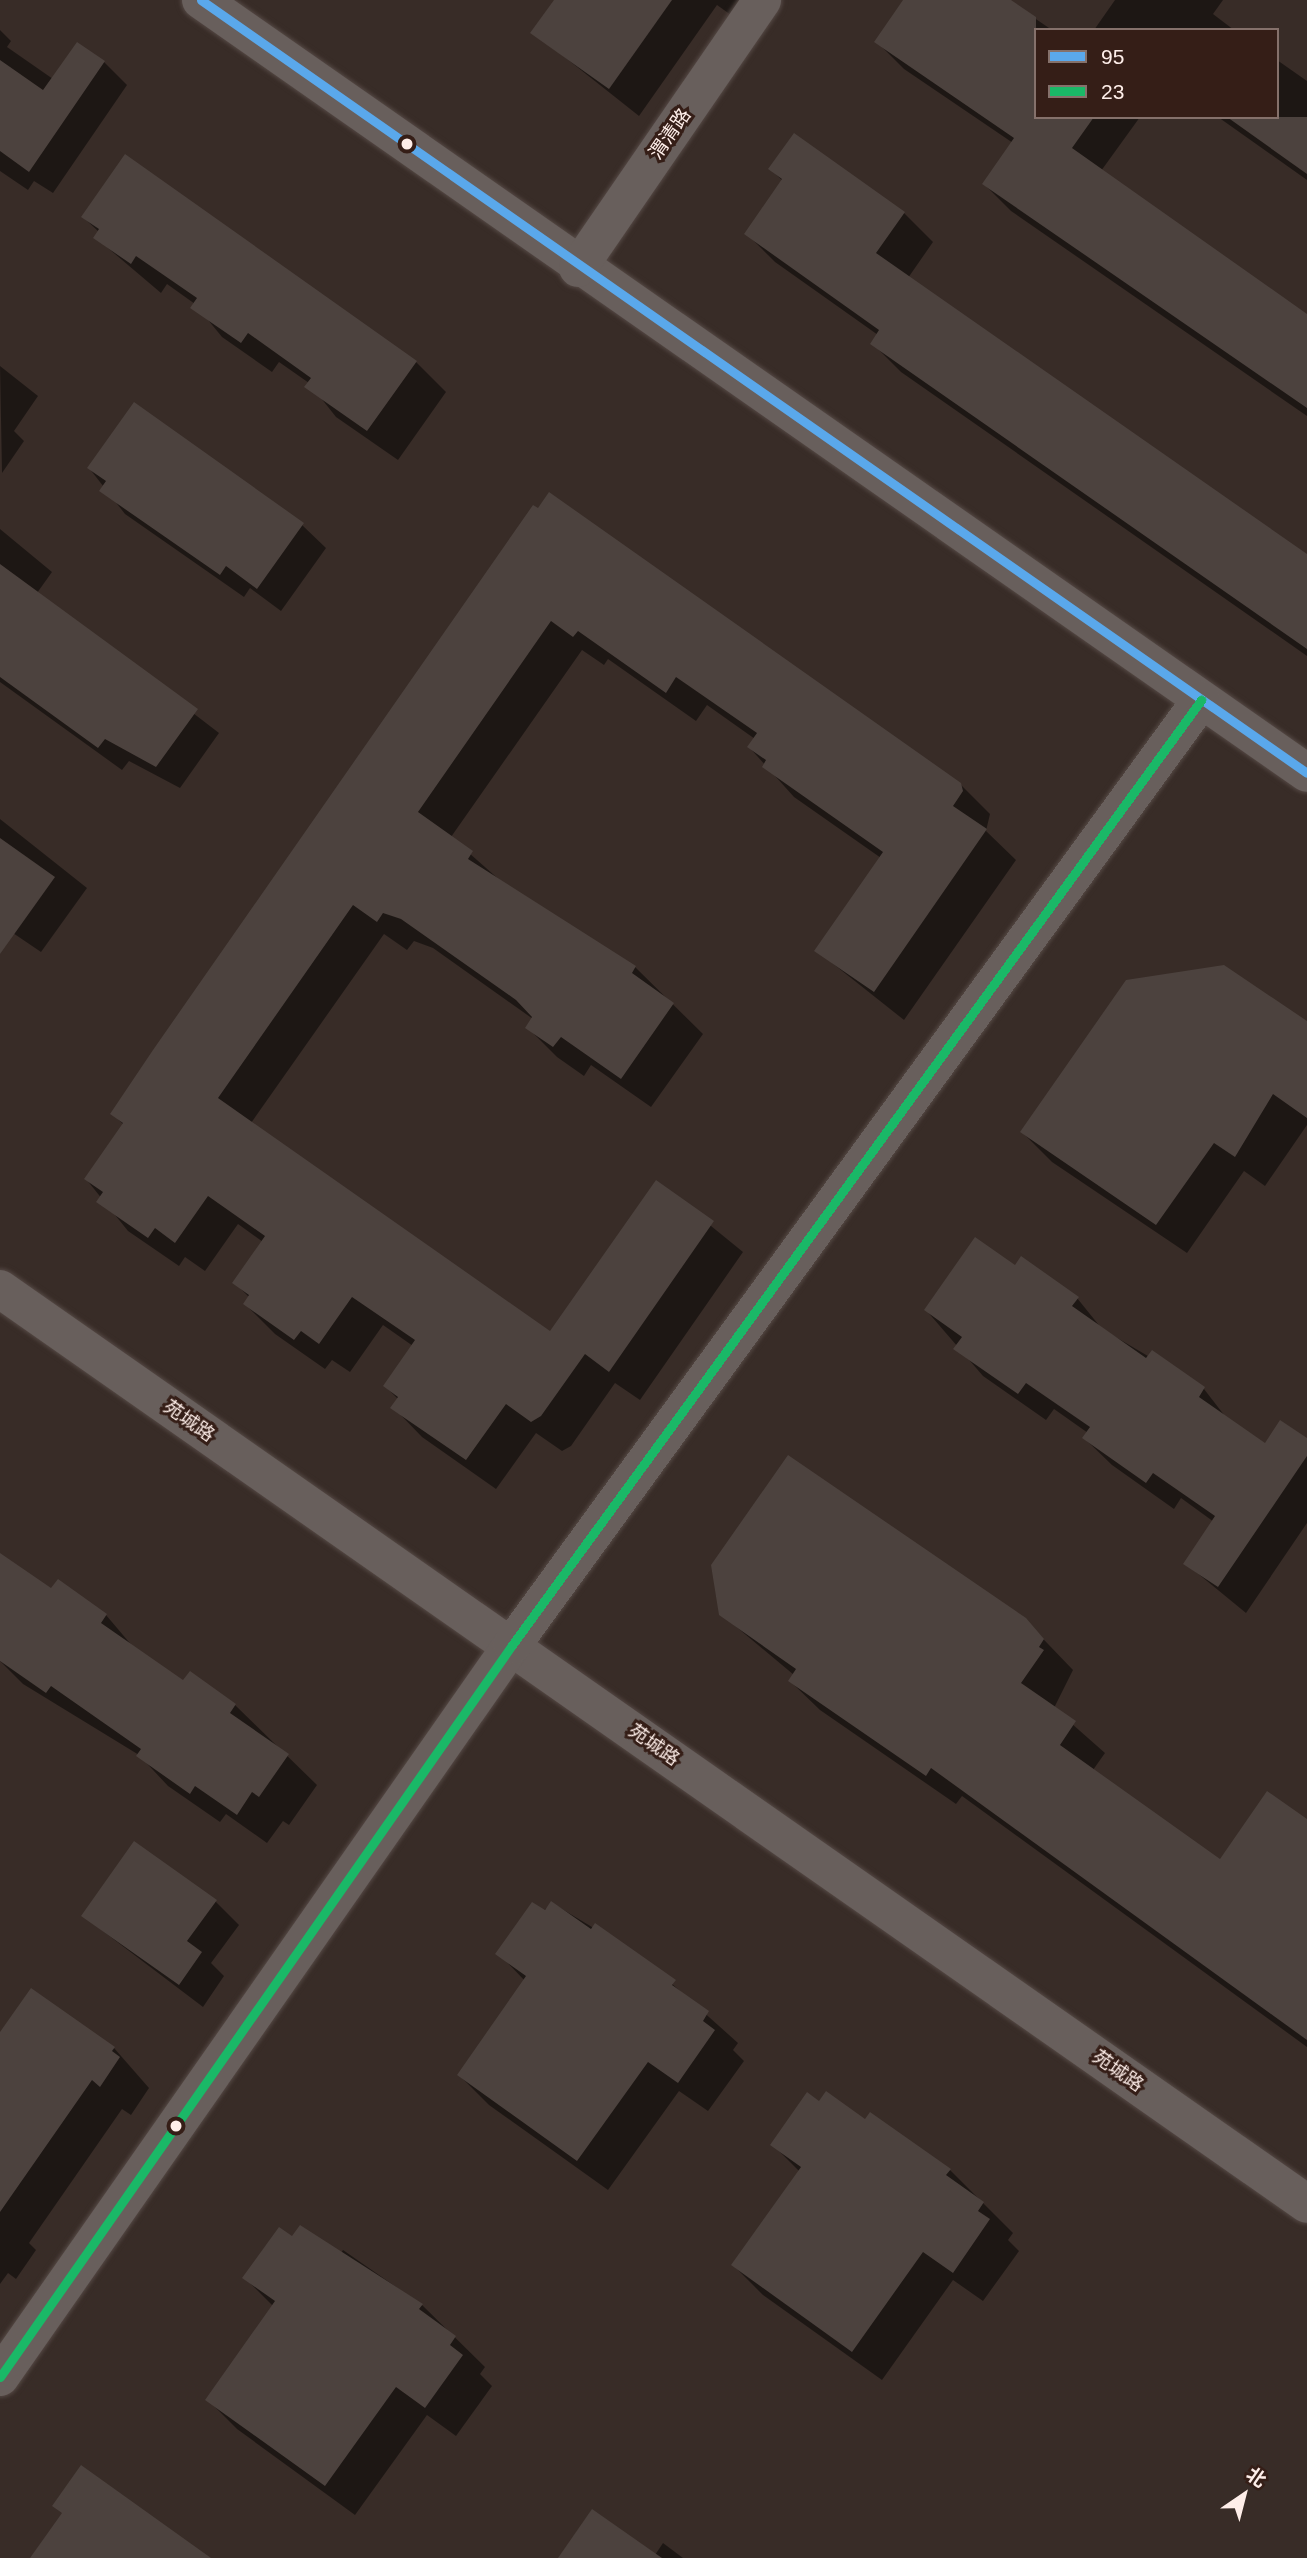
<!DOCTYPE html>
<meta charset="utf-8">
<style>
body{margin:0}
#map{position:relative;width:1307px;height:2558px;overflow:hidden;background:#382c27;font-family:Helvetica,"Noto Sans SC",sans-serif}
div>[style]{position:absolute}
[style*='--x']{left:calc(var(--x)*1px);top:calc(var(--y)*1px);width:calc(var(--w)*1px);rotate:calc(var(--a)*1deg)}
.shadow>*{inset:0;background:#0007}
.building>*{inset:0;background:#4c423e}
.roads{filter:drop-shadow(0 0 2px #544844) drop-shadow(0 0 2px #544844)}
.tertiary>*{height:38px;margin:-19px;padding:0 19px;transform-origin:19px;border-radius:19px;background:#685f5c}
.bus-1>*{height:9px;margin:-4.5px;padding:0 4.5px;transform-origin:4.5px;border-radius:4.5px;background:#5aa8eb}
.bus-2>*{height:9px;margin:-4.5px;padding:0 4.5px;transform-origin:4.5px;border-radius:4.5px;background:#1ab867}
.dots>*{width:19px;height:19px;translate:-50% -50%;box-sizing:border-box;border:4px solid #351e17;border-radius:50%}
span{translate:-50% -50%;white-space:nowrap;text-align:center;line-height:1.15;-webkit-text-stroke:6px #351e17;paint-order:stroke}
.street-label{font-size:19px;color:#feeee9}
.legend{position:absolute;left:1034px;top:28px;width:245px;height:91px;box-sizing:border-box;background:#351e17;border:2px solid #85716b;margin:0;padding:9px 12px;list-style:none;font-size:21px;color:#feeee9}
.legend li{display:flex;align-items:center;gap:14px;height:35px}
.legend b{width:35px;border:2px solid #85716b}
.north{position:absolute;left:1209px;top:2460px;width:70px;height:70px;-webkit-text-stroke:5px #351e17;paint-order:stroke;rotate:35deg;font-size:19px;font-weight:700;line-height:28px;text-align:center;color:#feeee9}
.north::after{content:'';display:block;margin:auto;width:24px;height:32px;background:#feeee9;clip-path:polygon(50% 0,100% 100%,50% 72%,0 100%)}
</style>
<div id="map">
<div class="shadow">
<i style="clip-path:polygon(556px 0,753px 0,738px 20px,717px 5px,639px 116px,533px 32px)"></i>
<i style="clip-path:polygon(905px 0,1008px 0,1052px 30px,1036px 30px,1036px 117px,1140px 117px,1101px 171px,1307px 316px,1307px 416px,1011px 211px,984px 184px,1013px 143px,904px 69px,877px 42px)"></i>
<i style="clip-path:polygon(1115px 0,1223px 0,1213px 14px,1234px 30px,1094px 30px)"></i>
<i style="clip-path:polygon(0 30px,11px 41px,7px 47px,53px 79px,104px 62px,127px 85px,53px 193px,34px 181px,28px 190px,0 171px)"></i>
<i style="clip-path:polygon(1277px 60px,1307px 81px,1307px 180px,1218px 117px,1277px 117px)"></i>
<i style="clip-path:polygon(794px 135px,904px 213px,933px 242px,908px 278px,1307px 556px,1307px 656px,901px 372px,872px 343px,878px 335px,775px 262px,746px 233px,783px 181px,770px 169px)"></i>
<i style="clip-path:polygon(125px 157px,416px 362px,446px 392px,398px 460px,336px 417px,309px 383px,279px 362px,272px 372px,222px 337px,195px 304px,167px 284px,161px 293px,95px 237px,99px 232px,83px 217px)"></i>
<i style="clip-path:polygon(0 366px,38px 396px,14px 431px,24px 441px,2px 473px)"></i>
<i style="clip-path:polygon(89px 468px,302px 525px,326px 548px,281px 611px,250px 588px,244px 597px,125px 514px)"></i>
<i style="clip-path:polygon(533px 507px,960px 784px,990px 814px,986px 831px,1016px 860px,904px 1020px,817px 951px,881px 858px,794px 797px,749px 747px,755px 739px,707px 705px,696px 721px,608px 659px,604px 665px,582px 650px,451px 837px,503px 883px,635px 967px,703px 1034px,651px 1107px,591px 1065px,584px 1076px,557px 1057px,527px 1027px,533px 1019px,433px 948px,414px 941px,407px 950px,384px 934px,251px 1123px,551px 1334px,657px 1182px,743px 1252px,640px 1400px,615px 1383px,571px 1446px,562px 1451px,536px 1433px,496px 1489px,422px 1437px,393px 1407px,398px 1399px,385px 1386px,413px 1346px,383px 1325px,350px 1372px,332px 1360px,325px 1369px,275px 1334px,245px 1304px,249px 1297px,234px 1282px,263px 1242px,238px 1224px,205px 1271px,185px 1257px,179px 1266px,128px 1231px,86px 1179px,124px 1125px,112px 1113px)"></i>
<i style="clip-path:polygon(0 529px,52px 572px,37px 593px,219px 733px,180px 788px,129px 761px,122px 770px,0 682px)"></i>
<i style="clip-path:polygon(0 819px,87px 888px,41px 952px,10px 931px,0 936px)"></i>
<i style="clip-path:polygon(1307px 1025px,1307px 1125px,1265px 1186px,1244px 1171px,1187px 1253px,1052px 1162px,1022px 1132px)"></i>
<i style="clip-path:polygon(1015px 1268px,1077px 1298px,1102px 1329px,1204px 1389px,1228px 1420px,1265px 1446px,1307px 1440px,1307px 1523px,1246px 1613px,1185px 1563px,1214px 1522px,1181px 1498px,1174px 1509px,1112px 1465px,1084px 1438px,1088px 1433px,1054px 1409px,1046px 1420px,983px 1376px,926px 1310px)"></i>
<i style="clip-path:polygon(0 1555px,51px 1590px,106px 1615px,134px 1648px,184px 1683px,235px 1705px,317px 1785px,289px 1825px,283px 1821px,267px 1843px,226px 1814px,220px 1822px,168px 1786px,139px 1755px,23px 1684px,0 1661px)"></i>
<i style="clip-path:polygon(721px 1614px,1025px 1620px,1073px 1670px,1054px 1708px,1105px 1753px,1093px 1770px,1220px 1861px,1307px 1821px,1307px 2047px,962px 1796px,956px 1804px,820px 1710px,790px 1681px,794px 1675px)"></i>
<i style="clip-path:polygon(215px 1901px,239px 1925px,211px 1963px,224px 1976px,203px 2007px,83px 1916px)"></i>
<i style="clip-path:polygon(552px 1903px,642px 1957px,738px 2043px,733px 2050px,744px 2061px,708px 2111px,679px 2091px,608px 2190px,489px 2105px,459px 2075px,525px 1981px,498px 1953px)"></i>
<i style="clip-path:polygon(0 2035px,114px 2048px,149px 2088px,131px 2115px,122px 2109px,29px 2243px,36px 2250px,16px 2279px,8px 2273px,0 2284px)"></i>
<i style="clip-path:polygon(820px 2103px,950px 2170px,1013px 2233px,1008px 2240px,1019px 2251px,983px 2301px,953px 2280px,882px 2380px,763px 2295px,733px 2265px,800px 2172px,772px 2144px)"></i>
<i style="clip-path:polygon(293px 2238px,339px 2256px,343px 2250px,422px 2305px,485px 2367px,480px 2374px,492px 2386px,456px 2436px,427px 2415px,355px 2515px,237px 2429px,207px 2399px,273px 2306px,245px 2278px)"></i>
<i style="clip-path:polygon(663px 2543px,683px 2558px,564px 2558px,655px 2555px)"></i>
</div>
<div class="building">
<i style="clip-path:polygon(554px 0,672px 0,609px 89px,530px 33px)"></i>
<i style="clip-path:polygon(903px 0,1011px 0,1036px 17px,1036px 117px,1094px 117px,1072px 148px,1307px 314px,1307px 408px,982px 184px,1014px 138px,874px 42px)"></i>
<i style="clip-path:polygon(77px 42px,105px 61px,29px 172px,0 151px,0 60px,43px 90px)"></i>
<i style="clip-path:polygon(1227px 117px,1307px 117px,1307px 174px)"></i>
<i style="clip-path:polygon(794px 133px,905px 212px,876px 253px,1307px 554px,1307px 649px,870px 344px,879px 330px,744px 234px,782px 179px,768px 169px)"></i>
<i style="clip-path:polygon(125px 154px,417px 361px,367px 431px,304px 387px,311px 378px,248px 333px,241px 343px,190px 308px,197px 298px,136px 256px,131px 264px,93px 238px,99px 229px,81px 217px)"></i>
<i style="clip-path:polygon(134px 402px,304px 523px,257px 589px,226px 566px,220px 575px,99px 491px,106px 481px,87px 468px)"></i>
<i style="clip-path:polygon(549px 492px,961px 783px,963px 791px,953px 806px,987px 829px,874px 992px,814px 951px,883px 852px,762px 767px,766px 760px,747px 747px,757px 733px,676px 677px,666px 693px,578px 631px,573px 637px,551px 621px,418px 812px,473px 851px,468px 859px,636px 966px,632px 973px,674px 1003px,621px 1079px,561px 1037px,553px 1047px,525px 1028px,532px 1017px,516px 1000px,401px 919px,383px 913px,377px 922px,353px 905px,218px 1098px,550px 1331px,656px 1180px,714px 1221px,609px 1372px,585px 1354px,541px 1416px,531px 1422px,506px 1404px,466px 1460px,390px 1408px,398px 1397px,383px 1386px,415px 1340px,352px 1297px,319px 1344px,301px 1331px,294px 1340px,243px 1304px,249px 1295px,232px 1283px,265px 1236px,208px 1196px,175px 1243px,155px 1228px,148px 1238px,96px 1202px,103px 1192px,84px 1179px,123px 1123px,110px 1114px,153px 1050px,533px 505px,538px 508px)"></i>
<i style="clip-path:polygon(0 564px,198px 709px,156px 767px,105px 739px,98px 748px,0 677px)"></i>
<i style="clip-path:polygon(0 838px,55px 877px,0 954px)"></i>
<i style="clip-path:polygon(1224px 965px,1307px 1021px,1307px 1118px,1273px 1094px,1235px 1157px,1214px 1143px,1156px 1225px,1020px 1132px,1126px 980px)"></i>
<i style="clip-path:polygon(975px 1237px,1015px 1265px,1021px 1256px,1079px 1297px,1072px 1306px,1146px 1358px,1152px 1350px,1205px 1387px,1199px 1397px,1265px 1443px,1280px 1420px,1307px 1438px,1307px 1456px,1218px 1587px,1183px 1564px,1215px 1516px,1153px 1473px,1146px 1483px,1082px 1438px,1090px 1427px,1026px 1383px,1018px 1394px,953px 1349px,962px 1337px,924px 1310px)"></i>
<i style="clip-path:polygon(788px 1455px,1026px 1618px,1044px 1639px,1039px 1647px,1044px 1650px,1021px 1683px,1076px 1721px,1060px 1745px,1220px 1859px,1267px 1791px,1307px 1819px,1307px 2040px,931px 1768px,926px 1776px,788px 1681px,796px 1669px,719px 1615px,711px 1565px)"></i>
<i style="clip-path:polygon(0 1553px,51px 1588px,58px 1579px,107px 1614px,101px 1623px,183px 1680px,190px 1671px,236px 1704px,230px 1713px,289px 1754px,259px 1797px,252px 1792px,237px 1815px,195px 1786px,190px 1794px,136px 1756px,141px 1749px,51px 1686px,46px 1693px,0 1661px)"></i>
<i style="clip-path:polygon(134px 1841px,217px 1900px,187px 1941px,202px 1952px,179px 1985px,81px 1916px)"></i>
<i style="clip-path:polygon(551px 1901px,591px 1929px,595px 1923px,676px 1980px,672px 1985px,709px 2011px,703px 2021px,715px 2030px,678px 2083px,648px 2062px,577px 2161px,457px 2075px,526px 1976px,495px 1954px,532px 1902px,545px 1910px)"></i>
<i style="clip-path:polygon(31px 1988px,115px 2047px,112px 2051px,120px 2057px,100px 2087px,92px 2080px,0 2212px,0 2032px)"></i>
<i style="clip-path:polygon(826px 2091px,865px 2119px,870px 2112px,951px 2169px,946px 2175px,984px 2202px,978px 2211px,990px 2219px,953px 2273px,923px 2252px,852px 2352px,731px 2265px,801px 2167px,770px 2145px,807px 2092px,819px 2101px)"></i>
<i style="clip-path:polygon(300px 2225px,423px 2304px,419px 2309px,456px 2336px,450px 2345px,463px 2355px,425px 2408px,396px 2387px,325px 2486px,205px 2400px,275px 2301px,242px 2278px,279px 2227px,292px 2236px)"></i>
<i style="clip-path:polygon(81px 2465px,211px 2558px,30px 2558px,62px 2513px,52px 2506px)"></i>
<i style="clip-path:polygon(592px 2509px,662px 2558px,558px 2558px)"></i>
</div>
<div class="roads">
<div class="tertiary">
<i style="--x:201;--y:0;--w:1349;--a:34.95"></i>
<i style="--x:578;--y:268;--w:325;--a:-55.5"></i>
<i style="--x:0;--y:1289;--w:1595;--a:34.99"></i>
<i style="--x:0;--y:2377;--w:893;--a:-55.03"></i>
<i style="--x:512;--y:1645;--w:1170;--a:-53.9"></i>
</div>
</div>
<div class="bus-1">
<i style="--x:201;--y:0;--w:1349;--a:34.95"></i>
</div>
<div class="bus-2">
<i style="--x:0;--y:2377;--w:893;--a:-55.03"></i>
<i style="--x:512;--y:1645;--w:1170;--a:-53.9"></i>
</div>
<div class="dots">
<i style="left:407px;top:144px;background:#feeee9"></i>
<i style="left:176px;top:2126px;background:#feeee9"></i>
</div>
<div class="street-label">
<span style="left:670px;top:134px;rotate:-55deg">渭清路</span>
<span style="left:189px;top:1421px;rotate:35deg">苑城路</span>
<span style="left:654px;top:1745px;rotate:35deg">苑城路</span>
<span style="left:1118px;top:2071px;rotate:35deg">苑城路</span>
</div>
<ul class="legend">
<li><b style="height:9px;background:#5aa8eb"></b>95</li>
<li><b style="height:9px;background:#1ab867"></b>23</li>
</ul>
<div class="north">北</div>
</div>
